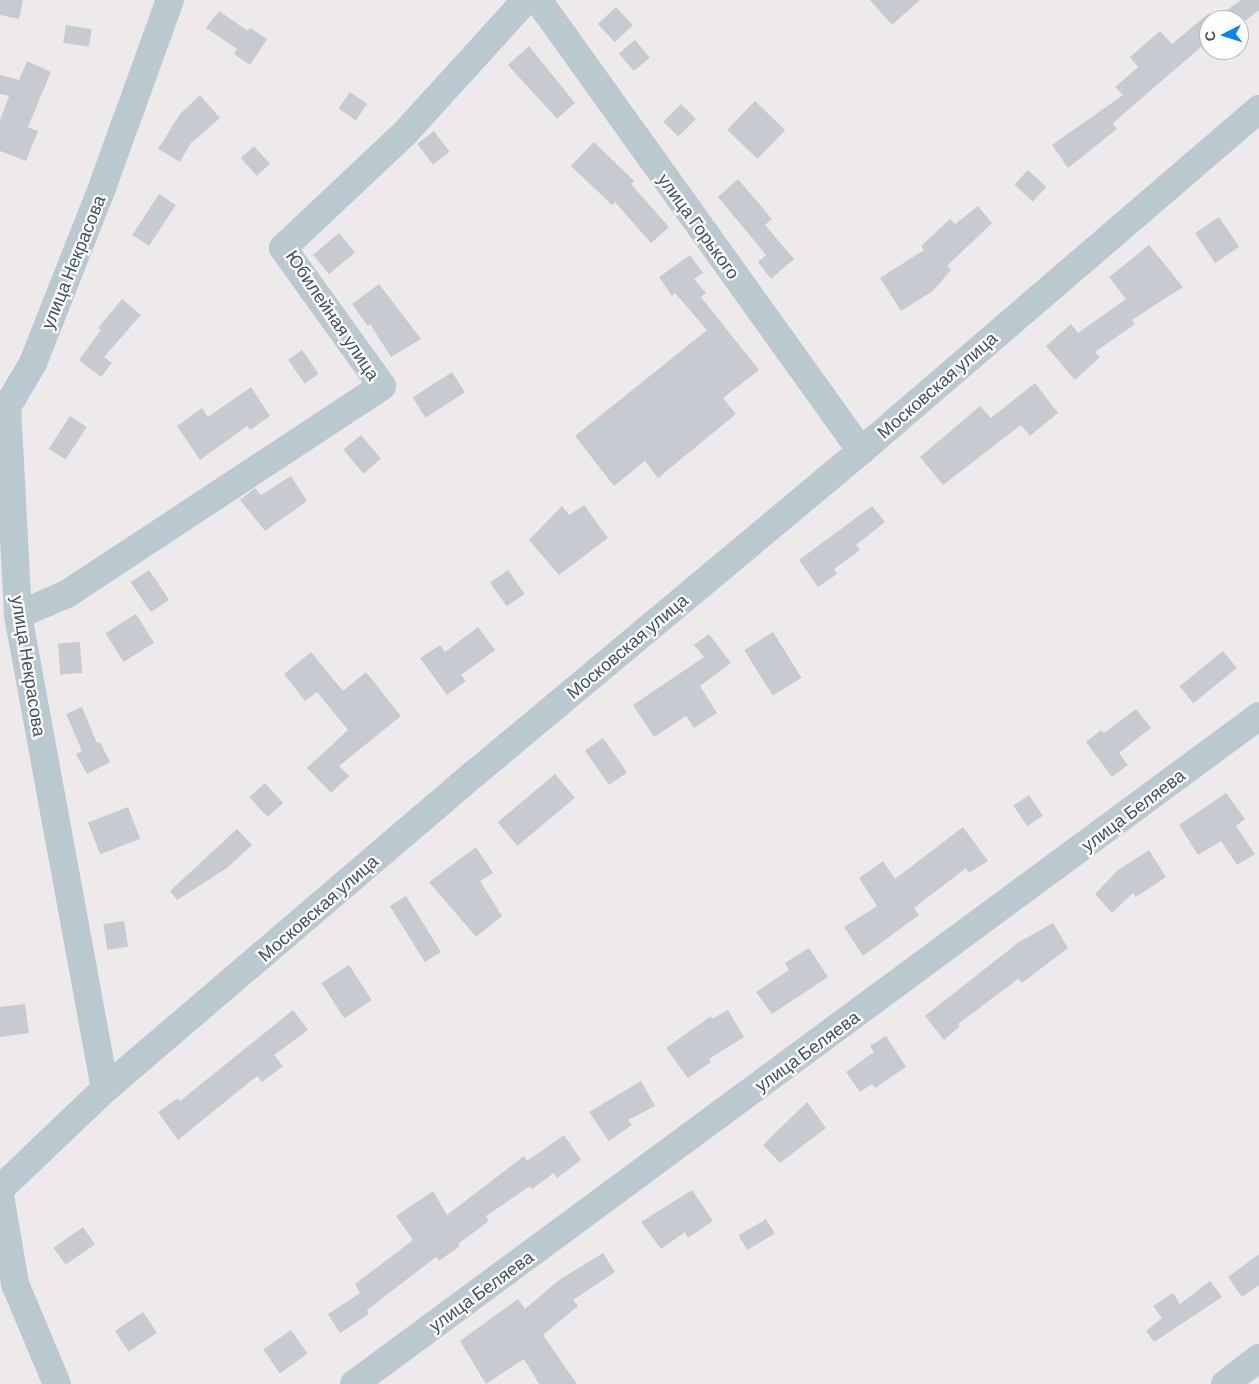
<!DOCTYPE html>
<meta charset="utf-8">
<style>
body{margin:0}
#map{position:relative;width:1259px;height:1384px;overflow:hidden;background:#eeeaeb;font-family:Barlow,sans-serif}
div>[style]{position:absolute}
[style*='--x']{left:calc(var(--x)*1px);top:calc(var(--y)*1px);width:calc(var(--w)*1px);rotate:calc(var(--a)*1deg)}
.building>*{inset:0;background:#c7cbd1;transform-origin:0 0}
.minor>*{height:28px;margin:-14px;padding:0 14px;transform-origin:14px;border-radius:14px;background:#bac8d0}
span{translate:-50% -50%;white-space:nowrap;text-align:center;line-height:1.15;-webkit-text-stroke:4.5px #fff;paint-order:stroke}
.street-label{font-size:18px;color:#42515a}
.north{position:absolute;left:1199px;top:10px;width:50px;height:50px;box-sizing:border-box;background:#fff;border:1px solid #b3b9bd;border-radius:50%;rotate:265deg;font-size:14px;font-weight:700;line-height:20px;text-align:center;color:#42515a}
.north::after{content:'';display:block;margin:auto;width:18px;height:22px;background:#0485ef;clip-path:polygon(50% 0,100% 100%,50% 72%,0 100%)}
</style>
<div id="map">
<div class="building">
<i style="clip-path:polygon(0 0,23px 0,19px 19px,0 15px)"></i>
<i style="clip-path:polygon(870px 0,920px 0,892px 25px)"></i>
<i style="clip-path:polygon(1241px 0,1259px 0,1259px 10px,1246px 20px,1213px 20px)"></i>
<i style="left:616px;top:7px;width:25px;height:25px;rotate:47deg"></i>
<i style="clip-path:polygon(219px 11px,248px 31px,250px 28px,267px 39px,250px 65px,234px 54px,237px 49px,206px 28px)"></i>
<i style="clip-path:polygon(1209px 13px,1209px 40px,1113px 123px,1117px 129px,1068px 168px,1052px 145px,1123px 95px,1115px 87px,1138px 67px,1130px 57px,1160px 31px,1172px 44px)"></i>
<i style="left:66px;top:25px;width:26px;height:18px;rotate:9deg"></i>
<i style="left:635px;top:40px;width:23px;height:21px;rotate:50deg"></i>
<i style="clip-path:polygon(529px 46px,575px 103px,557px 119px,508px 65px)"></i>
<i style="clip-path:polygon(27px 61px,51px 72px,28px 127px,38px 131px,26px 161px,0 151px,0 120px,9px 96px,0 94px,0 75px,19px 80px)"></i>
<i style="left:350px;top:92px;width:21px;height:20px;rotate:35deg"></i>
<i style="clip-path:polygon(200px 95px,220px 118px,191px 143px,180px 162px,158px 149px,180px 114px)"></i>
<i style="left:755px;top:101px;width:42px;height:40px;rotate:44deg"></i>
<i style="left:681px;top:104px;width:21px;height:25px;rotate:45deg"></i>
<i style="left:434px;top:131px;width:26px;height:21px;rotate:53deg"></i>
<i style="clip-path:polygon(594px 142px,634px 181px,631px 184px,669px 227px,651px 243px,615px 202px,612px 205px,571px 166px)"></i>
<i style="left:254px;top:146px;width:24px;height:18px;rotate:48deg"></i>
<i style="left:1028px;top:170px;width:25px;height:20px;rotate:43deg"></i>
<i style="clip-path:polygon(738px 179px,772px 219px,765px 225px,794px 259px,771px 279px,758px 262px,766px 255px,718px 197px)"></i>
<i style="left:159px;top:194px;width:20px;height:49px;rotate:33deg"></i>
<i style="clip-path:polygon(978px 206px,992px 223px,947px 266px,951px 270px,933px 291px,901px 311px,880px 278px,924px 250px,921px 246px,950px 219px,955px 224px)"></i>
<i style="left:1219px;top:217px;width:36px;height:29px;rotate:56deg"></i>
<i style="left:339px;top:233px;width:25px;height:34px;rotate:50deg"></i>
<i style="clip-path:polygon(1149px 245px,1183px 287px,1132px 320px,1135px 324px,1095px 352px,1100px 357px,1075px 380px,1046px 346px,1071px 324px,1078px 333px,1126px 299px,1109px 277px)"></i>
<i style="clip-path:polygon(690px 255px,703px 273px,694px 279px,706px 293px,701px 297px,759px 370px,723px 398px,736px 414px,658px 478px,645px 461px,614px 486px,575px 436px,707px 330px,675px 293px,672px 296px,659px 277px)"></i>
<i style="clip-path:polygon(379px 284px,421px 339px,391px 357px,370px 324px,368px 326px,352px 304px)"></i>
<i style="clip-path:polygon(122px 299px,141px 315px,104px 357px,112px 363px,101px 377px,79px 360px,101px 330px,98px 328px)"></i>
<i style="left:302px;top:350px;width:29px;height:17px;rotate:55deg"></i>
<i style="left:452px;top:372px;width:24px;height:47px;rotate:57deg"></i>
<i style="clip-path:polygon(1035px 383px,1058px 413px,1030px 436px,1021px 425px,943px 485px,920px 457px,980px 406px,991px 418px)"></i>
<i style="clip-path:polygon(251px 387px,270px 416px,250px 430px,247px 426px,200px 460px,177px 426px,202px 408px,208px 417px)"></i>
<i style="left:70px;top:416px;width:20px;height:39px;rotate:33deg"></i>
<i style="left:361px;top:435px;width:31px;height:23px;rotate:50deg"></i>
<i style="clip-path:polygon(291px 476px,307px 501px,265px 531px,240px 500px,255px 488px,261px 495px)"></i>
<i style="clip-path:polygon(584px 505px,608px 538px,559px 575px,529px 540px,562px 506px,569px 515px)"></i>
<i style="clip-path:polygon(872px 506px,885px 522px,856px 545px,860px 550px,834px 569px,837px 574px,818px 587px,799px 560px)"></i>
<i style="left:149px;top:570px;width:36px;height:22px;rotate:56deg"></i>
<i style="left:508px;top:570px;width:29px;height:22px;rotate:55deg"></i>
<i style="left:136px;top:614px;width:34px;height:36px;rotate:58deg"></i>
<i style="clip-path:polygon(478px 627px,495px 650px,461px 675px,466px 681px,447px 695px,420px 658px,440px 645px,445px 652px)"></i>
<i style="left:773px;top:632px;width:54px;height:34px;rotate:58deg"></i>
<i style="clip-path:polygon(709px 634px,731px 663px,700px 686px,717px 713px,694px 728px,686px 716px,654px 737px,633px 705px,704px 657px,694px 645px)"></i>
<i style="left:80px;top:642px;width:31px;height:22px;rotate:86deg"></i>
<i style="left:1223px;top:651px;width:22px;height:56px;rotate:51deg"></i>
<i style="clip-path:polygon(311px 652px,343px 691px,366px 672px,401px 716px,339px 766px,349px 776px,331px 793px,307px 768px,348px 730px,317px 692px,305px 701px,284px 674px)"></i>
<i style="clip-path:polygon(82px 707px,97px 743px,100px 742px,110px 762px,87px 774px,76px 754px,82px 751px,66px 714px)"></i>
<i style="clip-path:polygon(1136px 709px,1151px 728px,1119px 753px,1128px 765px,1112px 777px,1086px 742px,1101px 730px,1104px 733px)"></i>
<i style="left:603px;top:738px;width:42px;height:22px;rotate:55deg"></i>
<i style="left:555px;top:774px;width:31px;height:75px;rotate:50deg"></i>
<i style="left:265px;top:783px;width:27px;height:21px;rotate:48deg"></i>
<i style="clip-path:polygon(1226px 793px,1245px 819px,1236px 826px,1255px 854px,1237px 865px,1221px 841px,1198px 855px,1179px 825px)"></i>
<i style="left:1029px;top:795px;width:25px;height:19px;rotate:56deg"></i>
<i style="left:128px;top:807px;width:34px;height:43px;rotate:69deg"></i>
<i style="clip-path:polygon(963px 827px,988px 861px,969px 873px,966px 868px,914px 908px,919px 915px,863px 956px,844px 927px,877px 906px,859px 878px,883px 861px,895px 879px)"></i>
<i style="clip-path:polygon(237px 829px,252px 845px,227px 868px,177px 900px,170px 891px)"></i>
<i style="clip-path:polygon(476px 847px,493px 873px,480px 881px,502px 916px,476px 937px,429px 882px)"></i>
<i style="clip-path:polygon(1149px 850px,1166px 877px,1136px 897px,1133px 893px,1112px 913px,1095px 894px,1118px 870px)"></i>
<i style="left:406px;top:896px;width:66px;height:19px;rotate:58deg"></i>
<i style="left:124px;top:921px;width:26px;height:21px;rotate:81deg"></i>
<i style="clip-path:polygon(1053px 923px,1068px 948px,1022px 983px,1018px 979px,958px 1024px,960px 1026px,944px 1040px,925px 1016px,1019px 942px)"></i>
<i style="clip-path:polygon(809px 948px,828px 977px,772px 1014px,756px 992px,789px 970px,785px 963px)"></i>
<i style="left:349px;top:965px;width:42px;height:33px;rotate:57deg"></i>
<i style="clip-path:polygon(25px 1004px,29px 1033px,0 1037px,0 1007px)"></i>
<i style="clip-path:polygon(293px 1010px,308px 1030px,274px 1055px,283px 1066px,262px 1082px,257px 1076px,178px 1140px,158px 1112px,178px 1098px,180px 1101px)"></i>
<i style="clip-path:polygon(728px 1010px,744px 1037px,709px 1059px,711px 1062px,688px 1078px,666px 1048px,711px 1016px,712px 1019px)"></i>
<i style="clip-path:polygon(886px 1036px,906px 1067px,875px 1088px,872px 1084px,860px 1092px,846px 1072px,874px 1052px,870px 1046px)"></i>
<i style="clip-path:polygon(641px 1081px,655px 1106px,628px 1120px,632px 1125px,609px 1141px,589px 1112px)"></i>
<i style="clip-path:polygon(807px 1102px,826px 1128px,780px 1163px,763px 1145px)"></i>
<i style="clip-path:polygon(564px 1135px,581px 1160px,557px 1178px,554px 1173px,532px 1189px,530px 1186px,486px 1216px,489px 1221px,458px 1244px,460px 1246px,439px 1261px,436px 1257px,367px 1310px,369px 1314px,340px 1333px,328px 1314px,360px 1293px,355px 1284px,413px 1240px,396px 1216px,433px 1191px,447px 1215px,524px 1156px,527px 1161px)"></i>
<i style="clip-path:polygon(692px 1190px,713px 1221px,688px 1238px,685px 1232px,661px 1249px,641px 1222px)"></i>
<i style="left:766px;top:1219px;width:17px;height:32px;rotate:59deg"></i>
<i style="left:83px;top:1227px;width:21px;height:36px;rotate:55deg"></i>
<i style="clip-path:polygon(603px 1253px,615px 1272px,573px 1300px,578px 1306px,543px 1335px,577px 1384px,539px 1384px,524px 1359px,486px 1384px,460px 1341px,518px 1299px,525px 1309px,559px 1280px)"></i>
<i style="clip-path:polygon(1259px 1254px,1259px 1285px,1242px 1297px,1228px 1277px)"></i>
<i style="clip-path:polygon(1210px 1281px,1222px 1297px,1154px 1342px,1146px 1331px,1162px 1318px,1153px 1306px,1173px 1293px,1180px 1304px)"></i>
<i style="left:143px;top:1312px;width:25px;height:34px;rotate:56deg"></i>
<i style="left:291px;top:1330px;width:29px;height:34px;rotate:55deg"></i>
</div>
<div class="minor">
<i style="--x:538;--y:0;--w:555;--a:54.39"></i>
<i style="--x:18;--y:615;--w:53;--a:-23.2"></i>
<i style="--x:67;--y:594;--w:377;--a:-33.4"></i>
<i style="--x:382;--y:386;--w:170;--a:-125.7"></i>
<i style="--x:283;--y:248;--w:168;--a:-43.3"></i>
<i style="--x:405;--y:133;--w:180;--a:-47.7"></i>
<i style="--x:105;--y:1089;--w:482;--a:-100.4"></i>
<i style="--x:18;--y:615;--w:208;--a:-93"></i>
<i style="--x:7;--y:407;--w:51;--a:-59.4"></i>
<i style="--x:33;--y:363;--w:191;--a:-68.5"></i>
<i style="--x:103;--y:185;--w:197;--a:-70.1"></i>
<i style="--x:0;--y:1189;--w:145;--a:-43.6"></i>
<i style="--x:105;--y:1089;--w:485;--a:-40.5"></i>
<i style="--x:474;--y:774;--w:504;--a:-39.85"></i>
<i style="--x:861;--y:451;--w:525;--a:-40.67"></i>
<i style="--x:0;--y:1195;--w:90;--a:80.4"></i>
<i style="--x:15;--y:1284;--w:108;--a:67.2"></i>
<i style="--x:354;--y:1384;--w:1125;--a:-36.43"></i>
<i style="--x:1225;--y:1384;--w:43;--a:-37.4"></i>
</div>
<div class="street-label">
<span style="left:699px;top:226px;rotate:54deg">улица Горького</span>
<span style="left:73px;top:262px;rotate:-68deg">улица Некрасова</span>
<span style="left:333px;top:315px;rotate:56deg">Юбилейная улица</span>
<span style="left:937px;top:385px;rotate:-41deg">Московская улица</span>
<span style="left:627px;top:646px;rotate:-40deg">Московская улица</span>
<span style="left:29px;top:666px;rotate:81deg">улица Некрасова</span>
<span style="left:1133px;top:810px;rotate:-37deg">улица Беляева</span>
<span style="left:318px;top:908px;rotate:-41deg">Московская улица</span>
<span style="left:807px;top:1051px;rotate:-36deg">улица Беляева</span>
<span style="left:481px;top:1291px;rotate:-36deg">улица Беляева</span>
</div>
<div class="north">С</div>
</div>
